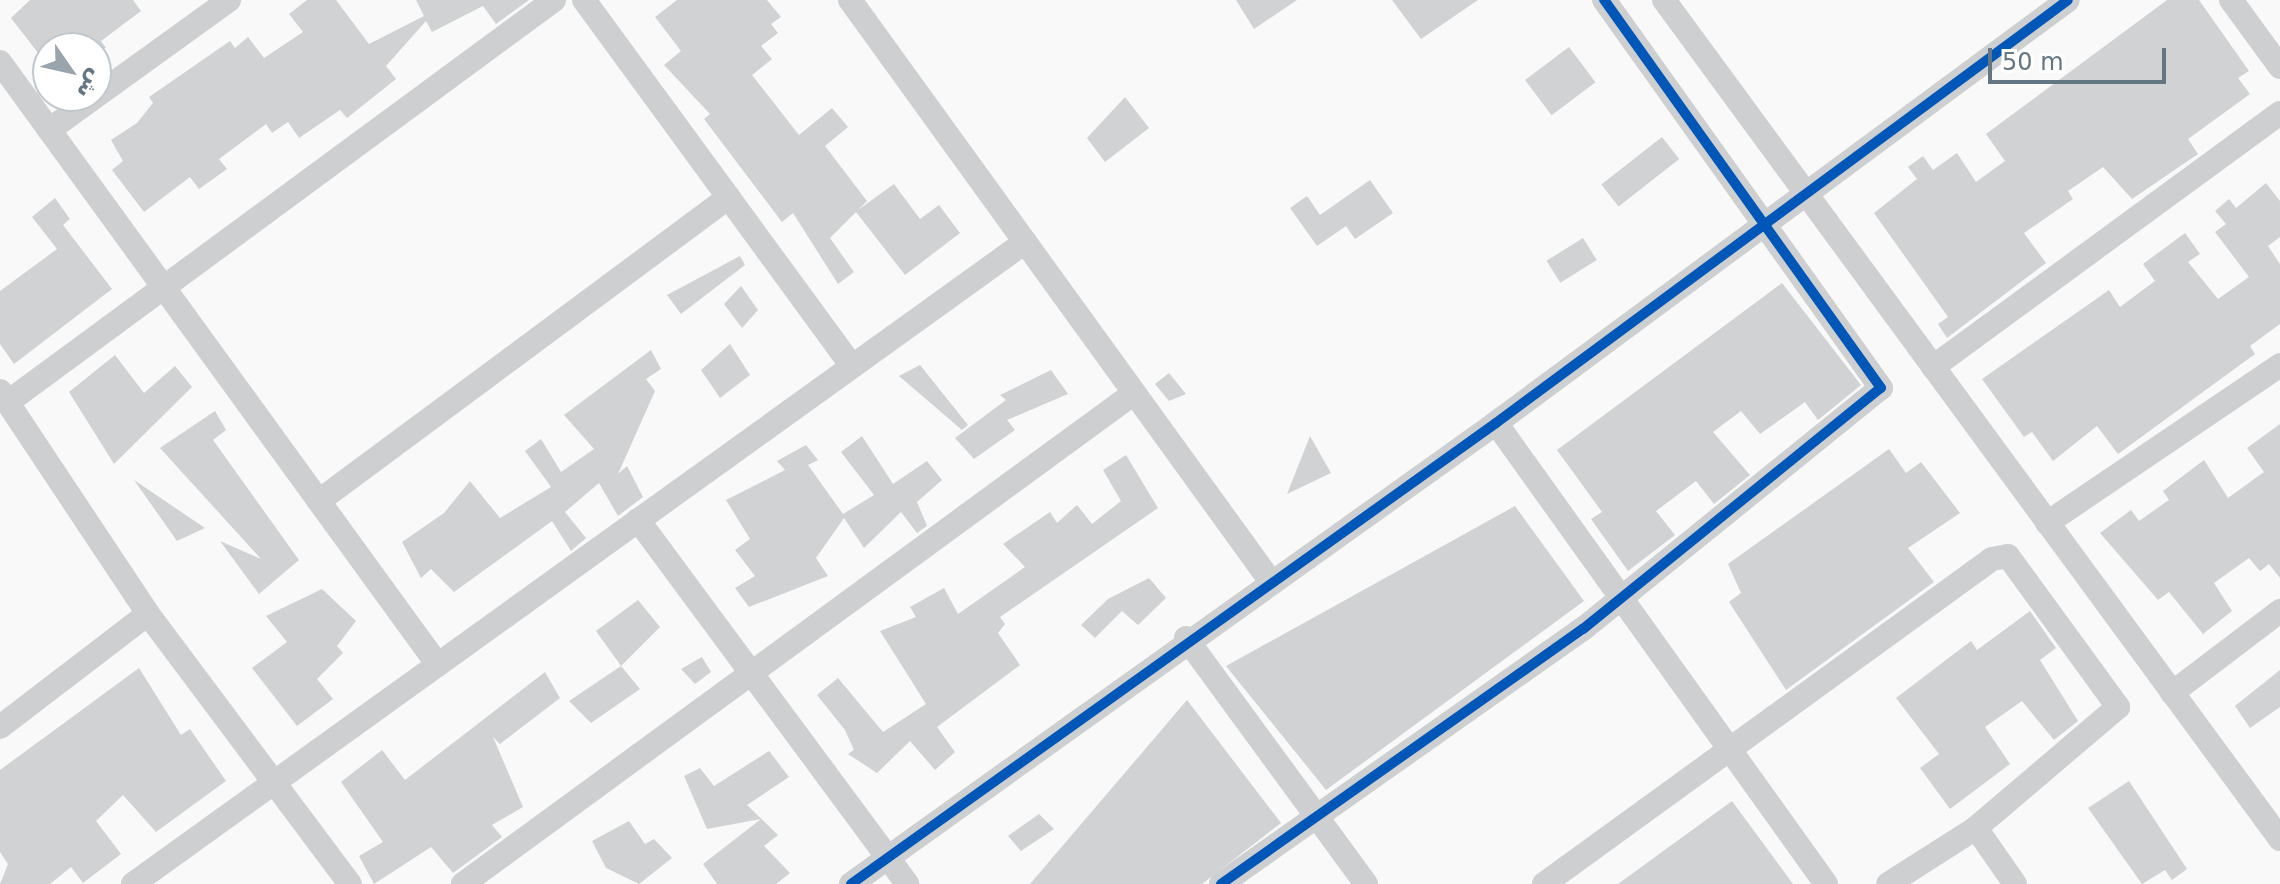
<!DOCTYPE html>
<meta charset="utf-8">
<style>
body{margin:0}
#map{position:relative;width:2280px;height:884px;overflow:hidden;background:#f9f9f9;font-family:"DejaVu Sans",Cairo,sans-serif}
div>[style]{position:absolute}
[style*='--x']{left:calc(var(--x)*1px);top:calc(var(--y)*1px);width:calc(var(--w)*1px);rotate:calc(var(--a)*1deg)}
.building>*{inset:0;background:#d0d2d3;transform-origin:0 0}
.street>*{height:24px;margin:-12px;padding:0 12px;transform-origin:12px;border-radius:12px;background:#cecfd0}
.cycleway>*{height:10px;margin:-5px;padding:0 5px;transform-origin:5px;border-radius:5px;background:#0057b8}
span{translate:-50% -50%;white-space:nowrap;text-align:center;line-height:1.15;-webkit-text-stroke:8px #fff;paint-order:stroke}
.north{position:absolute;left:32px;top:32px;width:80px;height:80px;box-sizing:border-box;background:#fff;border:2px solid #c1c8cd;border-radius:50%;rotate:124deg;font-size:22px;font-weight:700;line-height:32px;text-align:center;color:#657683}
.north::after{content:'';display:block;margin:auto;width:28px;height:36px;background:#99a4ac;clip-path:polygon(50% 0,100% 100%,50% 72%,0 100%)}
.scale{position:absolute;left:1988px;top:48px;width:178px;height:36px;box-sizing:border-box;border:4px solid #657683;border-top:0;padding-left:10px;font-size:24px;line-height:28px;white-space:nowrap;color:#657683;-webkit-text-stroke:6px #fff;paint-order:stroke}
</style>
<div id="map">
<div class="building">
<i style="clip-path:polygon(30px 0,133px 0,141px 11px,101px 41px,106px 48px,81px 48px,73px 36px,42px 58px,11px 18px)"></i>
<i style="clip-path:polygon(307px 0,336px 0,369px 44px,424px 16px,416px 0,529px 0,496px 24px,483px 6px,432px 32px,426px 21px,386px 66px,396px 79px,347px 118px,340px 110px,299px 138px,288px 122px,272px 133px,266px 124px,219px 159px,227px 169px,199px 189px,190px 177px,144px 212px,112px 170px,123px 161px,111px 140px,137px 123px,153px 103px,149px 97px,230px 41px,235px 48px,248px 37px,264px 58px,303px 32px,289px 14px)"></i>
<i style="clip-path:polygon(677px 0,767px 0,781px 17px,771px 24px,778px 33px,761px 46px,772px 59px,752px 75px,799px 135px,832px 108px,848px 127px,825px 146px,867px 201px,858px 210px,894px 184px,920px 219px,939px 205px,960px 233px,905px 275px,856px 212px,830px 238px,854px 272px,838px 284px,793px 213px,782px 222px,704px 119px,710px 114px,664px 65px,681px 51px,655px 17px)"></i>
<i style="clip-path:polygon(1236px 0,1297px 0,1254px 29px)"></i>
<i style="clip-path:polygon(1392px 0,1478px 0,1421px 39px)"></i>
<i style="clip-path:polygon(2167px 0,2199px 0,2249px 71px,2238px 78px,2250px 94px,2188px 139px,2198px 154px,2132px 199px,2103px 167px,2068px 191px,2073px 199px,2024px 233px,2046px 263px,1947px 338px,1938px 324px,1948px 317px,1874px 213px,1917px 179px,1908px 167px,1923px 156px,1933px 170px,1957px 153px,1976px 182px,2005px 161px,1986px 134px)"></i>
<i style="left:1569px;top:47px;width:44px;height:55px;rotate:53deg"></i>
<i style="clip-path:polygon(1125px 97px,1149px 128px,1105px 162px,1087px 138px)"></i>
<i style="left:1662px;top:137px;width:28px;height:77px;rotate:52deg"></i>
<i style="clip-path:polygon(1370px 180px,1393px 213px,1355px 239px,1346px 226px,1317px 246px,1290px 208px,1307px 196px,1320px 215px)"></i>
<i style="clip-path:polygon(2266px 183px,2280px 201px,2280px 237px,2268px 246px,2280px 264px,2280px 324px,2250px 346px,2255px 354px,2118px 454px,2097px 426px,2053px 461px,2032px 432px,2024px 437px,1982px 379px,2109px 290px,2120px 307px,2155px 281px,2143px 264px,2185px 233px,2200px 254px,2188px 262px,2218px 299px,2249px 277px,2215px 232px,2226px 224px,2215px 211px,2229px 199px,2236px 208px)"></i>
<i style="clip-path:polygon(55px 198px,70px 219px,63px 225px,112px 289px,14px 364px,0 344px,0 291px,57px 249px,32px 217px)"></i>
<i style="left:1583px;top:238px;width:26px;height:43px;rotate:58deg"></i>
<i style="clip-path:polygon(740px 256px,745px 265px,681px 314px,667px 295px)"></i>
<i style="clip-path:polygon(1782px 283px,1861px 385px,1818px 420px,1805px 402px,1760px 434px,1741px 411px,1713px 432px,1750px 475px,1714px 504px,1696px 481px,1656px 511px,1675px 535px,1628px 571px,1591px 519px,1602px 512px,1557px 450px)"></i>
<i style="clip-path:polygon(741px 286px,758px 310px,742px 328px,724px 304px)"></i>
<i style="clip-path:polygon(730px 344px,750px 375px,720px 398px,701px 370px)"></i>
<i style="clip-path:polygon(651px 350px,661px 369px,646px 379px,655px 391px,618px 474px,627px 466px,643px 497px,618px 516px,599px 483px,565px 512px,586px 538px,571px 551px,552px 521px,454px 592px,431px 569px,421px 578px,402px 542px,444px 513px,470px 481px,500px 518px,551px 487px,525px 451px,541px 439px,561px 472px,594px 449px,564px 415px)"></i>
<i style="clip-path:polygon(115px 355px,144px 393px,175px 366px,192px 387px,114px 464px,69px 392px)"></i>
<i style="clip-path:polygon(920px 365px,968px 425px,962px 430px,899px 376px)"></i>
<i style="clip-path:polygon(1051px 370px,1068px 394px,1007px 420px,1015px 430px,974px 459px,955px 438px,1006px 400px,1000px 395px)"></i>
<i style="clip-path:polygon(1169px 373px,1186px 394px,1169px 401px,1155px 384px)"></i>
<i style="clip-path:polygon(215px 411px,226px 430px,213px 440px,299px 560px,259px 594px,220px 541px,261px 559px,160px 448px)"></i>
<i style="clip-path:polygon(2280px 424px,2280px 578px,2269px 564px,2260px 571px,2249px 558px,2214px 583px,2232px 611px,2203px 634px,2169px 592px,2158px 600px,2100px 533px,2131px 510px,2139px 521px,2169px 500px,2163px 491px,2204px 460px,2228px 498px,2264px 472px,2247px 448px)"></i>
<i style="clip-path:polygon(862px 436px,893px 484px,927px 461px,942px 480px,917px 502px,927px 526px,917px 533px,901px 512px,864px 548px,844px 518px,816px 558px,828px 576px,749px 607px,735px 588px,755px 576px,735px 550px,750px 539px,726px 500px,785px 470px,777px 461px,806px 445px,818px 460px,808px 465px,843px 514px,874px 495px,841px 452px)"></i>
<i style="clip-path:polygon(1310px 436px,1331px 473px,1287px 494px)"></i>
<i style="clip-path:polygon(1889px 449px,1906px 473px,1921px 462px,1960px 513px,1908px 548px,1934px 582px,1786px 690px,1729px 602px,1741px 593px,1728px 564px)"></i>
<i style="clip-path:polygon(1126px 455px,1158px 508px,1000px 617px,1005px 624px,998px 633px,1020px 665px,937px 727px,955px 752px,935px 770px,910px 741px,877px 773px,848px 754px,854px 750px,845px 730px,817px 695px,838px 678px,883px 732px,926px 704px,880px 631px,916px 617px,910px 607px,944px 588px,958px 614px,1025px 567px,1003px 544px,1050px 512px,1057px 523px,1077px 505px,1092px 524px,1121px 501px,1103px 470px)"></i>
<i style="clip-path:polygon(134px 480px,205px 528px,177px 541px)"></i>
<i style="clip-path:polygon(1515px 506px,1584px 601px,1326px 790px,1226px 666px)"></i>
<i style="clip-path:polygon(1149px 578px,1166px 598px,1138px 625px,1122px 611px,1095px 638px,1081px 625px,1108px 599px)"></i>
<i style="clip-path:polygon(322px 589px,356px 621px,337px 646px,343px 653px,317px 679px,333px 699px,297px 726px,252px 668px,287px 642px,266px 616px)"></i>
<i style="clip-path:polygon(638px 600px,660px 627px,621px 666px,596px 631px)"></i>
<i style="clip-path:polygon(2030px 611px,2056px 648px,2040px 660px,2078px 721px,2054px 740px,2022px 701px,1985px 727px,2010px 764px,1950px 809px,1920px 768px,1939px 754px,1896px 698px,1971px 641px,1977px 650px)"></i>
<i style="clip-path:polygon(702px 657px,711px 672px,695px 684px,681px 669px)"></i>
<i style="clip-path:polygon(621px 666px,640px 689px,591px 723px,569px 701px)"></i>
<i style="clip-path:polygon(139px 668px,181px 735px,190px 729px,226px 781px,156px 832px,123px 795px,96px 821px,121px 854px,83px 883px,71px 867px,50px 884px,0 884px,8px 864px,0 852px,0 770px)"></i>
<i style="clip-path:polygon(2280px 670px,2280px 707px,2250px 728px,2235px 706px)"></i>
<i style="clip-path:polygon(545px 672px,560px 698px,500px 744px,493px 737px,523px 807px,492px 825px,502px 837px,453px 873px,431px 847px,374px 884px,359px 856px,383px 842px,341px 782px,382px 750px,405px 780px)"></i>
<i style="clip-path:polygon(1187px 700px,1281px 823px,1202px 884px,1030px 884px)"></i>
<i style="clip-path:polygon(769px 751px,789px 777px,747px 805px,778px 835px,764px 846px,790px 873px,776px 884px,717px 884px,703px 864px,761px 819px,707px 829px,684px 776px,700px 768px,714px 786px)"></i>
<i style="clip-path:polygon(2129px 781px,2187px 869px,2172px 880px,2165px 870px,2142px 884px,2088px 808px)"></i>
<i style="clip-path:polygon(1732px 801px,1793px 884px,1618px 884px)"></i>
<i style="clip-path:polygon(1039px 814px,1054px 829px,1021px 851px,1008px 836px)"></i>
<i style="clip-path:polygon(629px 821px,645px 844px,654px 839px,672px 858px,639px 884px,606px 868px,592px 841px)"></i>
</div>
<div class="street">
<i style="--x:584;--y:0;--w:454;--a:53.8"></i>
<i style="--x:850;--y:0;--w:715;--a:54.11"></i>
<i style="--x:1664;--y:0;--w:1041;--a:53.71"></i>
<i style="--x:2231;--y:0;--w:83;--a:53.8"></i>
<i style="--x:0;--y:62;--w:745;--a:54.01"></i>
<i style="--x:49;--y:130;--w:222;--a:-35.8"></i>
<i style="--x:1933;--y:367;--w:430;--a:-36.2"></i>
<i style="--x:0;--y:391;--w:268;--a:56.4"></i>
<i style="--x:148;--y:614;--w:337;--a:53.2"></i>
<i style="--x:8;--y:402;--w:678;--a:-36.36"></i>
<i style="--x:1496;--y:423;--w:567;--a:54.4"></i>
<i style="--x:319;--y:501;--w:510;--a:-36.56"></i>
<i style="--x:638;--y:520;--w:453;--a:53.5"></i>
<i style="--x:2047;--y:523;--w:282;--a:-34.1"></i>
<i style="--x:1186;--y:638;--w:305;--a:53.8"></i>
<i style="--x:2172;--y:693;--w:136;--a:-37.2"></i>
<i style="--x:0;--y:727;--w:186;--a:-37.4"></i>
<i style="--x:1976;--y:828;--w:68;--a:55.1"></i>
<i style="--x:133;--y:884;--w:1099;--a:-35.74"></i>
<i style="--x:463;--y:884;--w:831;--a:-36.19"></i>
<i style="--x:851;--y:884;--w:793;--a:-35.55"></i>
<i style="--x:1496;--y:423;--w:711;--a:-36.48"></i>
<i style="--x:1221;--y:884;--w:443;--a:-35.2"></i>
<i style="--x:1583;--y:629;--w:383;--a:-39"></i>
<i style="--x:1881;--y:388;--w:477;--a:-125.5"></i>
<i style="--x:1544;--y:884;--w:553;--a:-35.96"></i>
<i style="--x:1992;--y:559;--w:16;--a:-11"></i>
<i style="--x:2008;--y:556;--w:187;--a:53.9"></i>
<i style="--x:2118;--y:707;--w:187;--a:139.6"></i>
<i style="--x:1976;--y:828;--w:104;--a:147.5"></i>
</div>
<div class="cycleway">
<i style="--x:851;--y:884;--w:793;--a:-35.55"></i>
<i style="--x:1496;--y:423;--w:711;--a:-36.48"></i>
<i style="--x:1221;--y:884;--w:443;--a:-35.2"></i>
<i style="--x:1583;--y:629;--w:383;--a:-39"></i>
<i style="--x:1881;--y:388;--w:477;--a:-125.5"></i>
</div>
<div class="north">ش</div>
<div class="scale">50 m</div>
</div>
